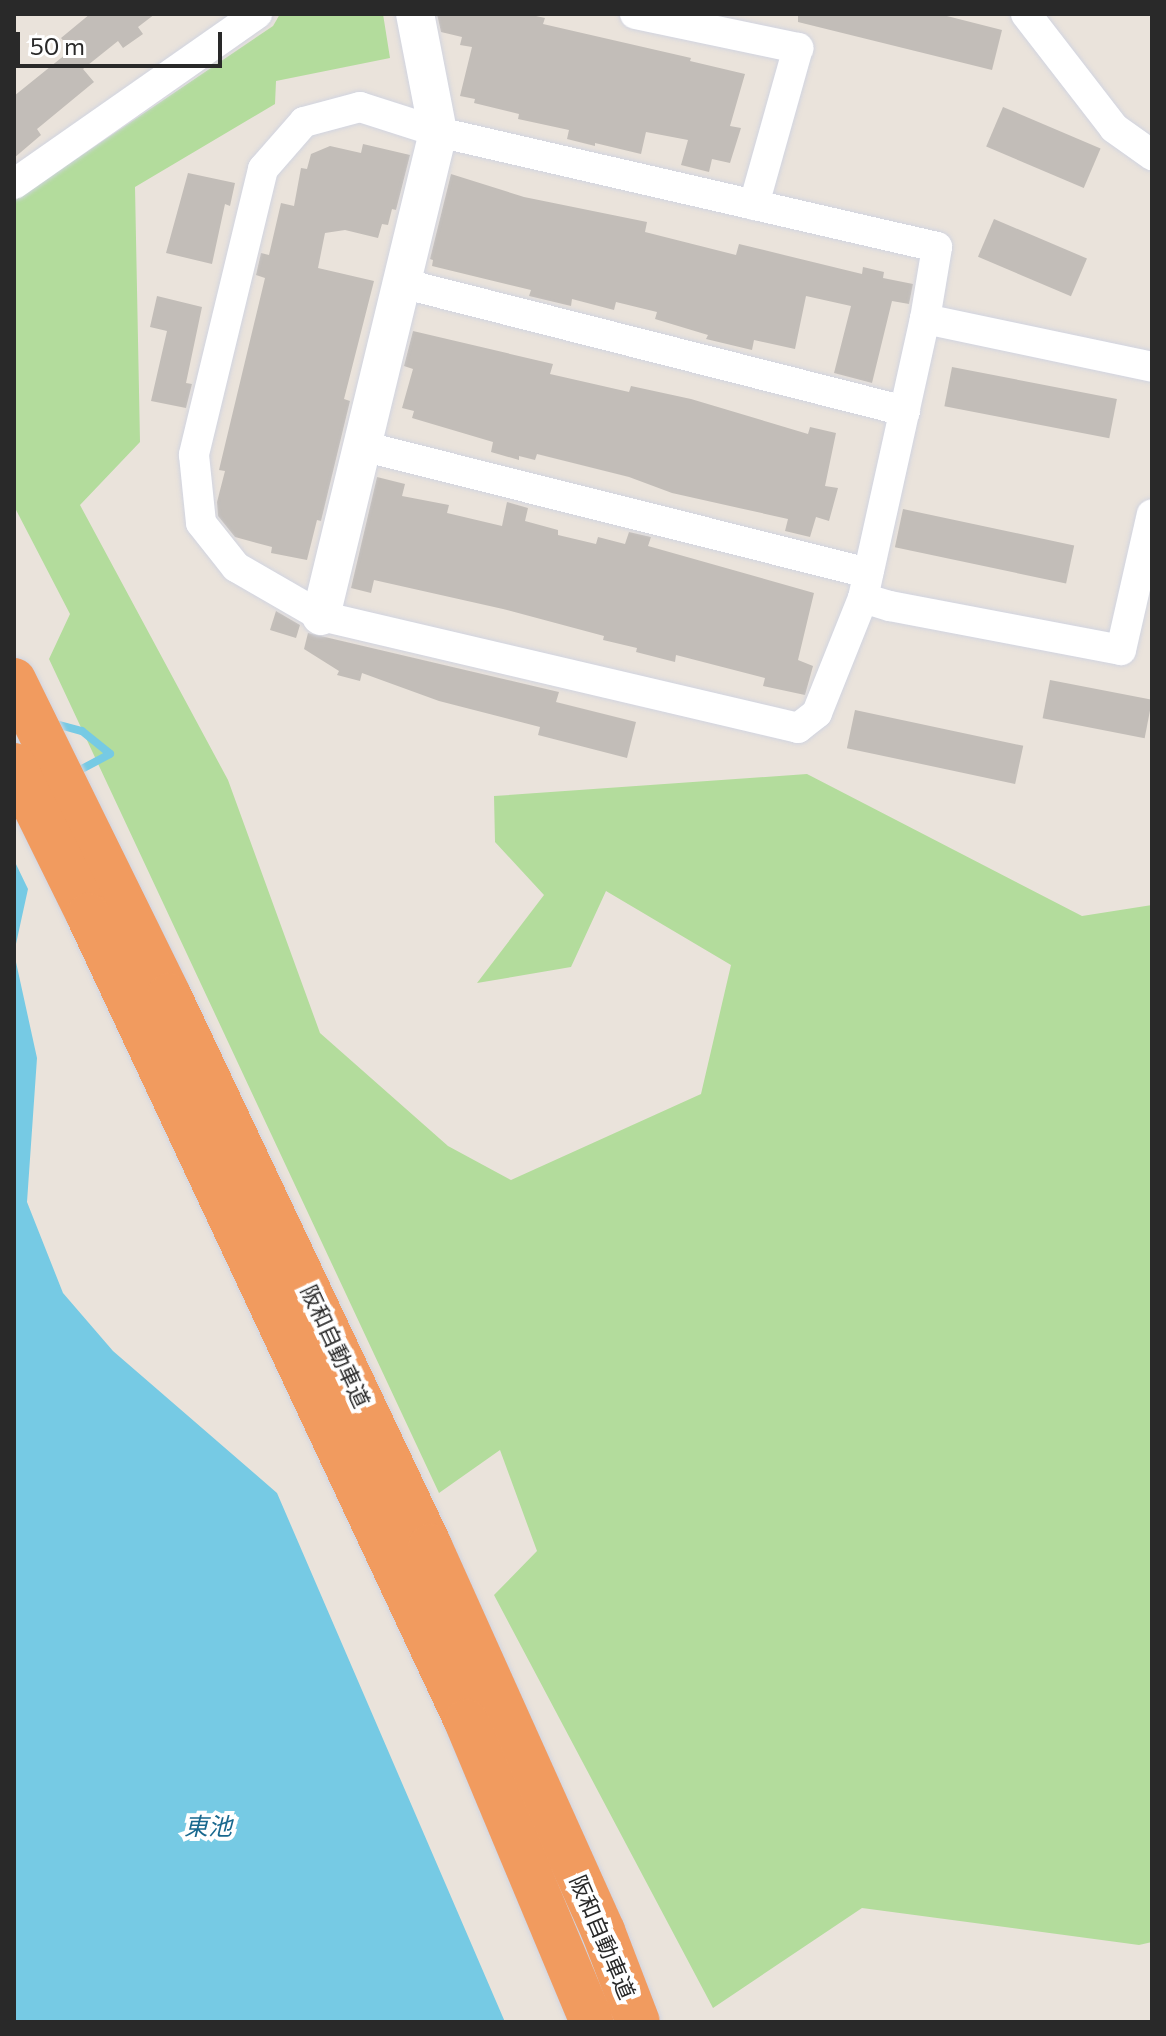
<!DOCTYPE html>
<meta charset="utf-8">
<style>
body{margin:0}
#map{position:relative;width:1166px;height:2036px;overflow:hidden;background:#eae3db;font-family:Commissioner,"Noto Sans JP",sans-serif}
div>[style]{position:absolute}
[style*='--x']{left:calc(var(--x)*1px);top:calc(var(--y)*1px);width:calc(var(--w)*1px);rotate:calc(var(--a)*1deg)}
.green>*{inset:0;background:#b3dc9c}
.water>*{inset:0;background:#76cae4}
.stream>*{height:8px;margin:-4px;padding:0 4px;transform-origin:4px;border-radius:4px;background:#76cae4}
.building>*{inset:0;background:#c2bdb8;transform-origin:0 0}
.roads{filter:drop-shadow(0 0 2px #d1d4e0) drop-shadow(0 0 2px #d1d4e0)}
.minor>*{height:30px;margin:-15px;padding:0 15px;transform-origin:15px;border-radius:15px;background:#fff}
.tertiary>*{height:38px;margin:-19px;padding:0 19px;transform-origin:19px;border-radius:19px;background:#fff}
.motorway>*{height:44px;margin:-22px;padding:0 22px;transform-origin:22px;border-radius:22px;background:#f19b5f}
span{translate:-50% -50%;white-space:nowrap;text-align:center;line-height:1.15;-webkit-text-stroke:8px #fff;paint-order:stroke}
.street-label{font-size:22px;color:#292929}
.water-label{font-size:24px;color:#18688e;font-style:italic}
.frame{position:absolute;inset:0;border:16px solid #292929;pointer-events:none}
.scale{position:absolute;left:16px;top:32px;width:206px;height:36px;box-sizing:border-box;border:4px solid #292929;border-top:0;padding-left:10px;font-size:24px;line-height:28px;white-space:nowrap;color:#292929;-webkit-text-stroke:6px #fff;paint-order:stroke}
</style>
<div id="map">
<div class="green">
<i style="clip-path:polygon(280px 14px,383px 14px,390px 58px,276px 81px,275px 104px,135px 187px,140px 442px,80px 505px,228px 780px,320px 1033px,448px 1146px,511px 1180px,701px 1094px,731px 965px,606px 891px,571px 967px,477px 983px,544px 895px,495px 842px,494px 796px,807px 774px,1082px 916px,1152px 905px,1152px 1942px,1139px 1945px,862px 1908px,713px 2008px,494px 1595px,537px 1551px,500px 1450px,439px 1493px,49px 659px,70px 614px,14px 506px,14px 201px,273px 26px)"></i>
</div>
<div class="water">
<i style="clip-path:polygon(14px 860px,28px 889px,14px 953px,37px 1058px,27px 1202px,63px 1293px,113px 1351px,277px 1493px,505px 2022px,14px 2022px)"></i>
</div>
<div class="stream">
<i style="--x:52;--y:723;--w:31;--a:15"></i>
<i style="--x:82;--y:731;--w:36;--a:39"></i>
<i style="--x:110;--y:754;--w:40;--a:152"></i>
</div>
<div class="building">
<i style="clip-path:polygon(90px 14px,155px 14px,138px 27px,143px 34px,123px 48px,118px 41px,83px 69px,94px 82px,37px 129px,41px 135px,14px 158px,14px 96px,71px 50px,61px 38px)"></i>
<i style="clip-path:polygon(437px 14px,527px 14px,545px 18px,543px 24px,691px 58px,690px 61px,745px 74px,730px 126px,741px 128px,730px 163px,712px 159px,709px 172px,681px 165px,688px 140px,646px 132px,641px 154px,595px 143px,595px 146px,567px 139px,569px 130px,518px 119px,519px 114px,474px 103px,475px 99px,460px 96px,472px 47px,460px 45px,462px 37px,441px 32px)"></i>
<i style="clip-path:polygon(798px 14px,939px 14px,1002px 30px,992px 70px,798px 22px)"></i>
<i style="left:1003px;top:107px;width:106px;height:43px;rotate:23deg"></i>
<i style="clip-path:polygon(363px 144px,410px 155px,396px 210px,392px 209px,388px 225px,382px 224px,378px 238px,345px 230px,325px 233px,318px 268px,374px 281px,344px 399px,350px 401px,321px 521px,317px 520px,307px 560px,271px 553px,272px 547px,235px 537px,218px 516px,217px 502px,225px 471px,219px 470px,265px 278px,256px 275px,261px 253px,269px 255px,281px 203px,294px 206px,301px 168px,307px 169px,311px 154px,330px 146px,361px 153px)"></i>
<i style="clip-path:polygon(188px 173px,235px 183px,230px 206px,225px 204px,212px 264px,166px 253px)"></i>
<i style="clip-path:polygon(451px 174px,524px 197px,647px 222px,645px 232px,736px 255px,739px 244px,862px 274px,863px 267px,884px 272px,883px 278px,913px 284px,909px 304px,892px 301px,872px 383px,834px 373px,851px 306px,806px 296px,795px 349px,754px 340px,752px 350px,706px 339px,708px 335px,655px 319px,657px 312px,616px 302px,614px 310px,572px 299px,571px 306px,529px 296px,531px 290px,432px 266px,433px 260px,430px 259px)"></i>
<i style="left:994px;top:219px;width:101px;height:41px;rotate:23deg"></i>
<i style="clip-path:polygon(157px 296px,202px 307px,186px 383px,192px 384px,186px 408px,151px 401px,167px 331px,150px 327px)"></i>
<i style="clip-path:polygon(413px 331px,553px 364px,550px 374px,629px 392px,631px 386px,691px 399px,808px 434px,810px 427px,836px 433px,825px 486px,838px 488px,829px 521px,816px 517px,810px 537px,785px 531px,788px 519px,672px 493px,629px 477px,537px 454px,535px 460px,519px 456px,519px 460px,491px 452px,493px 442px,412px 418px,414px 411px,402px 408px,413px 369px,404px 366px)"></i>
<i style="left:952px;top:367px;width:168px;height:40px;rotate:11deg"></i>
<i style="clip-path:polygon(377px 477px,405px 484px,402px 496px,449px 505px,447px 513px,502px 526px,507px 502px,528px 508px,525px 521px,558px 530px,558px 535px,596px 544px,598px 537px,625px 544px,629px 532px,651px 537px,648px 546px,814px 593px,798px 660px,813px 666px,805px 695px,763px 686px,765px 678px,676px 655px,675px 662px,636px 652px,637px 648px,603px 640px,604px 636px,503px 609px,374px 580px,371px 593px,351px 588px)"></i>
<i style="left:903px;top:509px;width:175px;height:39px;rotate:12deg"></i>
<i style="clip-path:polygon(276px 611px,300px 625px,296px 638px,270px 630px)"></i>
<i style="clip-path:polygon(308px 633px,559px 692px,556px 702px,636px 722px,627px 758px,538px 735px,540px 727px,439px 701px,362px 673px,360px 681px,337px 675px,339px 671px,304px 649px)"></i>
<i style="left:1050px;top:680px;width:104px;height:39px;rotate:11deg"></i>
<i style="left:855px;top:710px;width:172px;height:39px;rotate:12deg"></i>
</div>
<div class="roads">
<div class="minor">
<i style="--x:635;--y:14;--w:167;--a:11.8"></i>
<i style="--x:798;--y:48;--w:163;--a:105.7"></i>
<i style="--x:1026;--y:14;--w:144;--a:52.3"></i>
<i style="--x:1114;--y:128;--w:47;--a:35.4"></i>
<i style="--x:14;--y:184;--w:297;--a:-35"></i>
<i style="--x:401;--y:283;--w:520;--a:14.25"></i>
<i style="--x:925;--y:319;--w:232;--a:11.9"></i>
<i style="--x:362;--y:446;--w:522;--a:14.09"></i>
<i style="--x:863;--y:598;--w:286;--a:-77.5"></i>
<i style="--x:925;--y:319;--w:73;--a:-80.5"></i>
<i style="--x:937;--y:247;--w:512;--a:-167.02"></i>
<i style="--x:438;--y:132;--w:82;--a:-162.2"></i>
<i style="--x:360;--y:107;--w:58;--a:165"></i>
<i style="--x:304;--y:122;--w:62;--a:131.1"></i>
<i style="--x:263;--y:169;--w:294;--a:103.6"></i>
<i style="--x:194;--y:455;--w:68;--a:84.1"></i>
<i style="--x:201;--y:523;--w:56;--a:51.5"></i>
<i style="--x:236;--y:567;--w:98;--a:30"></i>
<i style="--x:321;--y:616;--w:490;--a:13.2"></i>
<i style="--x:798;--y:728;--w:24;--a:-38"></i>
<i style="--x:817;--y:713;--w:124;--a:-68.2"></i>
<i style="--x:863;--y:598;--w:28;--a:17"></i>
<i style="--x:890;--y:606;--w:235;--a:10.8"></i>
<i style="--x:1121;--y:650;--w:139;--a:-77.2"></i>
</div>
<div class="tertiary">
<i style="--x:321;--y:616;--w:498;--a:-76.4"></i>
<i style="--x:438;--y:132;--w:120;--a:-101"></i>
</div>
<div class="motorway">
<i style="--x:14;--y:680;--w:351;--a:63.8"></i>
<i style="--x:169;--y:995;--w:610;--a:64.65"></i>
<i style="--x:430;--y:1546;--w:422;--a:65.8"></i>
<i style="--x:603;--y:1931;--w:97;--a:69"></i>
<i style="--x:14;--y:765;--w:167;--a:63.7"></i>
<i style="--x:88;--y:915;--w:890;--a:64.87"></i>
<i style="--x:466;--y:1721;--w:326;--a:67.3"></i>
</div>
</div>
<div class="street-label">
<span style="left:336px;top:1346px;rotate:65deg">阪和自動車道</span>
<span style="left:603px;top:1937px;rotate:67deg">阪和自動車道</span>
</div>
<div class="water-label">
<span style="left:208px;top:1826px">東池</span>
</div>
<div class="frame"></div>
<div class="scale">50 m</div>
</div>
